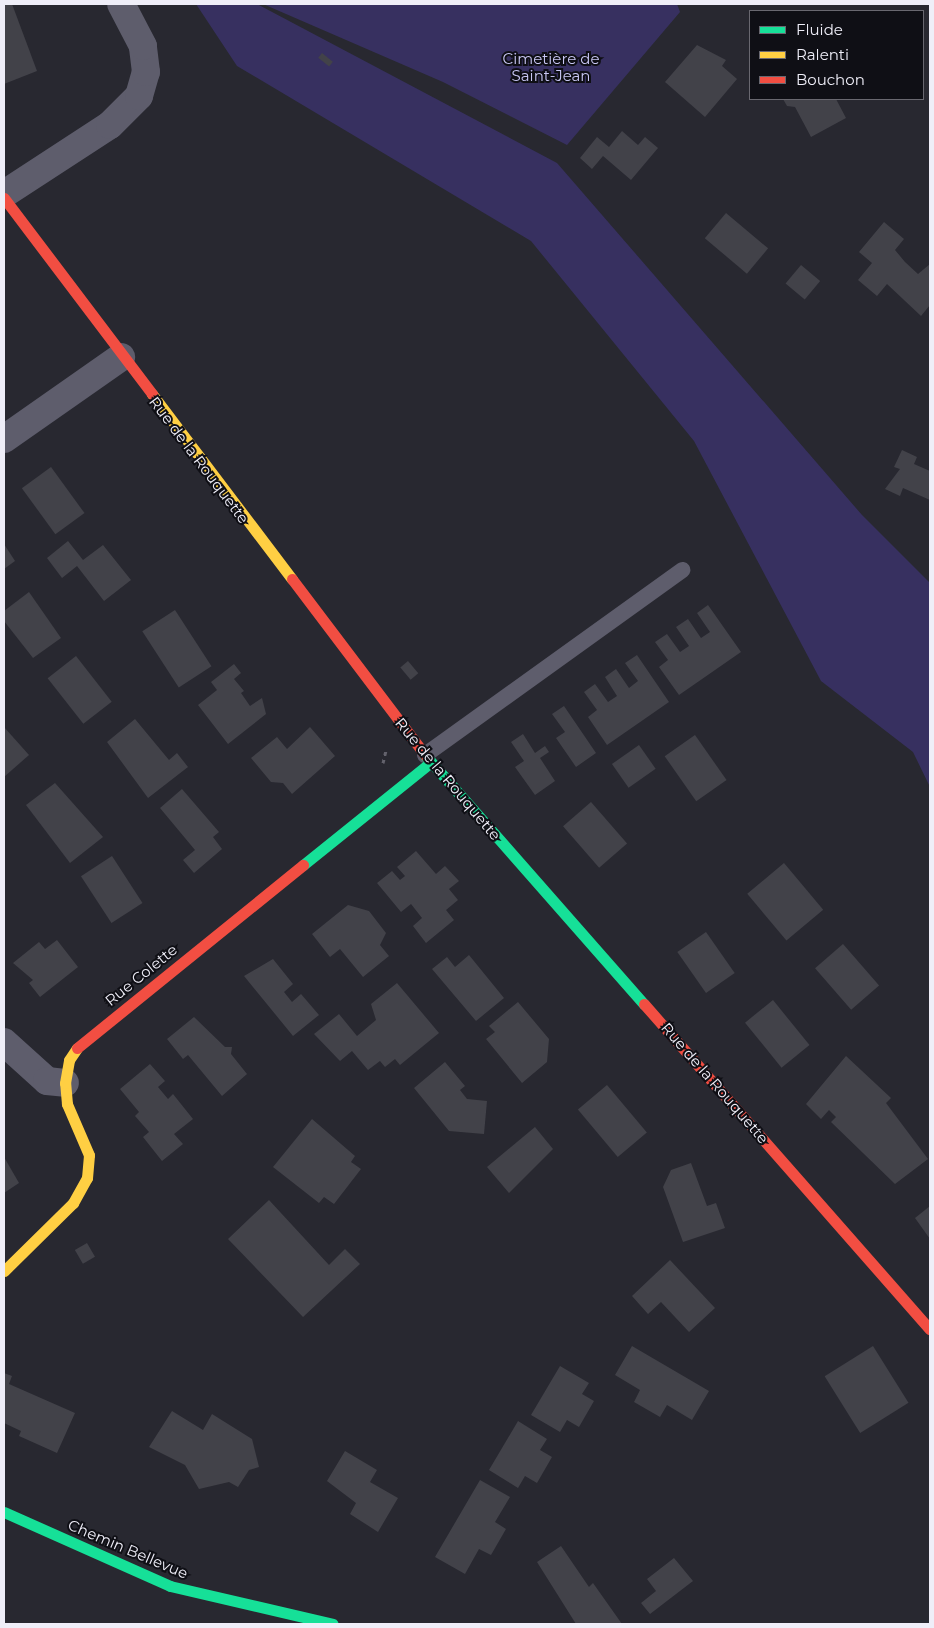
<!DOCTYPE html>
<meta charset="utf-8">
<style>
body{margin:0}
#map{position:relative;width:934px;height:1628px;overflow:hidden;background:#282830;font-family:Montserrat,sans-serif}
div>[style]{position:absolute}
[style*='--x']{left:calc(var(--x)*1px);top:calc(var(--y)*1px);width:calc(var(--w)*1px);rotate:calc(var(--a)*1deg)}
.green>*{inset:0;background:#373060}
.building>*{inset:0;background:#424249;transform-origin:0 0}
.path>*{height:3px;margin-top:-1.5px;transform-origin:0;background:repeating-linear-gradient(90deg,#63626c 0 4px,transparent 0 8px)}
.lane>*{height:16px;margin:-8px;padding:0 8px;transform-origin:8px;border-radius:8px;background:#5e5d6c}
.street>*{height:28px;margin:-14px;padding:0 14px;transform-origin:14px;border-radius:14px;background:#5e5d6c}
.fast>*{height:11px;margin:-5.5px;padding:0 5.5px;transform-origin:5.5px;border-radius:5.5px;background:#16e098}
.slow>*{height:11px;margin:-5.5px;padding:0 5.5px;transform-origin:5.5px;border-radius:5.5px;background:#ffcf43}
.jam>*{height:11px;margin:-5.5px;padding:0 5.5px;transform-origin:5.5px;border-radius:5.5px;background:#f24e42}
span{translate:-50% -50%;white-space:nowrap;text-align:center;line-height:1.15;-webkit-text-stroke:4px #0f0f15;paint-order:stroke}
.park-label{font-size:15px;color:#c9c7f4}
.street-label{font-size:15px;color:#efeef8}
.frame{position:absolute;inset:0;border:5px solid #efeef8;pointer-events:none}
.legend{position:absolute;left:749px;top:10px;width:175px;height:90px;box-sizing:border-box;background:#0f0f15;border:1px solid #696870;margin:0;padding:6px 9px;list-style:none;font-size:15px;color:#efeef8}
.legend li{display:flex;align-items:center;gap:10px;height:25px}
.legend b{width:25px;border:1px solid #696870}
</style>
<div id="map">
<div class="green">
<i style="clip-path:polygon(196px 4px,257px 4px,557px 163px,862px 515px,930px 583px,930px 787px,913px 752px,821px 681px,694px 441px,531px 241px,237px 66px)"></i>
<i style="clip-path:polygon(263px 4px,677px 4px,680px 12px,567px 145px,443px 82px)"></i>
</div>
<div class="building">
<i style="clip-path:polygon(4px 4px,12px 4px,37px 71px,4px 84px)"></i>
<i style="clip-path:polygon(697px 45px,726px 60px,722px 66px,737px 79px,705px 117px,665px 82px)"></i>
<i style="left:322px;top:53px;width:14px;height:6px;rotate:39deg"></i>
<i style="clip-path:polygon(783px 99px,836px 99px,846px 118px,811px 137px,795px 107px,787px 106px)"></i>
<i style="clip-path:polygon(622px 131px,638px 145px,645px 137px,658px 148px,631px 180px,603px 156px,592px 169px,580px 158px,597px 137px,609px 147px)"></i>
<i style="left:726px;top:213px;width:55px;height:33px;rotate:40deg"></i>
<i style="clip-path:polygon(884px 222px,904px 239px,895px 250px,905px 262px,918px 274px,930px 264px,930px 305px,921px 316px,887px 284px,877px 296px,858px 280px,872px 263px,859px 252px)"></i>
<i style="left:801px;top:265px;width:25px;height:24px;rotate:40deg"></i>
<i style="clip-path:polygon(902px 450px,917px 457px,914px 464px,930px 471px,930px 500px,903px 488px,900px 496px,885px 489px,900px 469px,894px 467px)"></i>
<i style="left:51px;top:467px;width:57px;height:36px;rotate:54deg"></i>
<i style="clip-path:polygon(68px 541px,83px 560px,103px 545px,131px 580px,104px 601px,77px 566px,62px 578px,47px 558px)"></i>
<i style="clip-path:polygon(4px 544px,15px 561px,4px 569px)"></i>
<i style="clip-path:polygon(29px 592px,61px 638px,33px 658px,4px 621px,4px 611px)"></i>
<i style="clip-path:polygon(708px 605px,741px 652px,679px 695px,659px 667px,668px 660px,655px 642px,667px 634px,680px 652px,689px 646px,676px 627px,688px 619px,701px 638px,710px 632px,697px 613px)"></i>
<i style="left:175px;top:610px;width:67px;height:39px;rotate:57deg"></i>
<i style="clip-path:polygon(637px 655px,669px 702px,607px 745px,588px 717px,597px 710px,584px 692px,595px 684px,608px 702px,617px 696px,605px 677px,616px 669px,629px 688px,638px 681px,625px 663px)"></i>
<i style="left:76px;top:656px;width:58px;height:36px;rotate:52deg"></i>
<i style="left:408px;top:661px;width:16px;height:10px;rotate:50deg"></i>
<i style="clip-path:polygon(234px 664px,241px 673px,234px 679px,244px 691px,241px 693px,250px 706px,262px 698px,266px 714px,228px 744px,198px 705px,217px 690px,211px 682px)"></i>
<i style="clip-path:polygon(564px 706px,596px 753px,576px 767px,556px 738px,565px 732px,552px 714px)"></i>
<i style="clip-path:polygon(135px 719px,169px 760px,177px 753px,188px 767px,148px 798px,107px 742px)"></i>
<i style="clip-path:polygon(4px 727px,29px 755px,4px 777px)"></i>
<i style="clip-path:polygon(310px 727px,335px 756px,292px 794px,283px 783px,271px 782px,251px 758px,277px 737px,287px 749px)"></i>
<i style="clip-path:polygon(523px 734px,535px 753px,545px 746px,549px 752px,540px 758px,555px 781px,535px 795px,515px 767px,524px 761px,511px 742px)"></i>
<i style="left:695px;top:735px;width:55px;height:37px;rotate:55deg"></i>
<i style="left:639px;top:745px;width:29px;height:33px;rotate:55deg"></i>
<i style="clip-path:polygon(55px 783px,103px 837px,70px 863px,26px 805px)"></i>
<i style="clip-path:polygon(182px 789px,219px 832px,213px 837px,222px 849px,194px 873px,183px 860px,195px 850px,160px 808px)"></i>
<i style="left:591px;top:802px;width:55px;height:37px;rotate:49deg"></i>
<i style="clip-path:polygon(416px 851px,436px 874px,445px 866px,459px 881px,449px 889px,458px 900px,446px 910px,454px 920px,426px 943px,413px 926px,422px 918px,411px 904px,401px 912px,377px 883px,392px 871px,400px 880px,405px 876px,397px 867px)"></i>
<i style="left:112px;top:856px;width:56px;height:37px;rotate:57deg"></i>
<i style="left:784px;top:863px;width:61px;height:48px;rotate:50deg"></i>
<i style="clip-path:polygon(348px 905px,369px 911px,386px 933px,380px 945px,389px 956px,363px 977px,340px 949px,330px 957px,312px 934px)"></i>
<i style="left:706px;top:932px;width:50px;height:35px;rotate:55deg"></i>
<i style="clip-path:polygon(57px 940px,78px 967px,40px 997px,29px 983px,33px 980px,13px 963px,39px 942px,45px 949px)"></i>
<i style="left:843px;top:944px;width:55px;height:37px;rotate:49deg"></i>
<i style="clip-path:polygon(469px 955px,504px 998px,476px 1021px,432px 969px,447px 957px,455px 967px)"></i>
<i style="clip-path:polygon(273px 959px,293px 984px,284px 992px,292px 1002px,301px 994px,319px 1015px,293px 1036px,244px 976px)"></i>
<i style="clip-path:polygon(397px 983px,439px 1033px,400px 1065px,395px 1059px,385px 1067px,380px 1061px,368px 1070px,352px 1051px,340px 1061px,314px 1034px,339px 1014px,357px 1036px,376px 1020px,371px 1004px)"></i>
<i style="left:773px;top:1000px;width:58px;height:36px;rotate:51deg"></i>
<i style="clip-path:polygon(518px 1002px,549px 1039px,547px 1062px,522px 1083px,486px 1039px,495px 1032px,489px 1026px)"></i>
<i style="clip-path:polygon(194px 1017px,225px 1047px,232px 1047px,231px 1054px,247px 1074px,222px 1096px,188px 1055px,183px 1059px,167px 1039px)"></i>
<i style="clip-path:polygon(846px 1056px,891px 1098px,886px 1103px,928px 1159px,895px 1184px,831px 1122px,836px 1117px,829px 1110px,821px 1119px,806px 1104px)"></i>
<i style="clip-path:polygon(445px 1062px,465px 1086px,460px 1090px,467px 1099px,487px 1101px,484px 1134px,449px 1131px,414px 1088px)"></i>
<i style="clip-path:polygon(150px 1064px,165px 1081px,158px 1087px,168px 1099px,173px 1094px,193px 1119px,174px 1134px,183px 1144px,162px 1161px,143px 1137px,149px 1132px,135px 1116px,139px 1112px,120px 1089px)"></i>
<i style="left:607px;top:1085px;width:62px;height:38px;rotate:50deg"></i>
<i style="clip-path:polygon(312px 1119px,355px 1156px,351px 1162px,361px 1169px,334px 1204px,324px 1197px,319px 1203px,273px 1167px)"></i>
<i style="clip-path:polygon(535px 1127px,553px 1149px,509px 1193px,487px 1167px)"></i>
<i style="clip-path:polygon(4px 1157px,19px 1183px,4px 1193px)"></i>
<i style="clip-path:polygon(691px 1163px,707px 1206px,716px 1203px,725px 1228px,683px 1242px,663px 1187px,671px 1170px)"></i>
<i style="clip-path:polygon(269px 1200px,329px 1265px,345px 1249px,360px 1264px,303px 1317px,228px 1239px)"></i>
<i style="clip-path:polygon(930px 1206px,930px 1239px,915px 1218px)"></i>
<i style="left:87px;top:1243px;width:16px;height:14px;rotate:60deg"></i>
<i style="clip-path:polygon(670px 1260px,715px 1308px,689px 1332px,661px 1302px,648px 1314px,632px 1296px)"></i>
<i style="clip-path:polygon(632px 1346px,709px 1391px,692px 1420px,667px 1405px,660px 1417px,634px 1402px,640px 1390px,615px 1375px)"></i>
<i style="left:873px;top:1346px;width:67px;height:57px;rotate:58deg"></i>
<i style="clip-path:polygon(560px 1366px,589px 1383px,582px 1394px,594px 1401px,579px 1427px,567px 1420px,560px 1432px,531px 1415px)"></i>
<i style="clip-path:polygon(4px 1373px,12px 1376px,9px 1384px,75px 1413px,57px 1453px,19px 1436px,21px 1431px,4px 1423px)"></i>
<i style="clip-path:polygon(172px 1411px,203px 1430px,212px 1414px,252px 1439px,259px 1467px,249px 1470px,238px 1487px,229px 1482px,199px 1489px,185px 1465px,149px 1447px)"></i>
<i style="clip-path:polygon(518px 1421px,547px 1439px,540px 1450px,552px 1457px,537px 1483px,525px 1476px,518px 1488px,489px 1470px)"></i>
<i style="clip-path:polygon(345px 1451px,377px 1470px,370px 1482px,398px 1498px,378px 1532px,350px 1514px,356px 1503px,327px 1481px)"></i>
<i style="clip-path:polygon(480px 1480px,510px 1497px,495px 1522px,506px 1529px,491px 1555px,479px 1549px,465px 1574px,435px 1557px)"></i>
<i style="clip-path:polygon(561px 1546px,589px 1587px,593px 1583px,622px 1624px,576px 1624px,537px 1562px)"></i>
<i style="clip-path:polygon(674px 1558px,693px 1581px,650px 1614px,641px 1603px,656px 1591px,647px 1579px)"></i>
</div>
<div class="path">
<i style="--x:383;--y:763;--w:13;--a:-77"></i>
</div>
<div class="lane">
<i style="--x:425;--y:755;--w:317;--a:-35.7"></i>
</div>
<div class="street">
<i style="--x:4;--y:194;--w:126;--a:-33.1"></i>
<i style="--x:110;--y:125;--w:41;--a:-45"></i>
<i style="--x:139;--y:96;--w:25;--a:-74"></i>
<i style="--x:146;--y:72;--w:26;--a:-97"></i>
<i style="--x:143;--y:46;--w:47;--a:-117.6"></i>
<i style="--x:4;--y:439;--w:143;--a:-35"></i>
<i style="--x:4;--y:1042;--w:58;--a:42.2"></i>
<i style="--x:47;--y:1081;--w:18;--a:6"></i>
</div>
<div class="fast">
<i style="--x:425;--y:755;--w:332;--a:48.7"></i>
<i style="--x:303;--y:865;--w:164;--a:-38.8"></i>
<i style="--x:4;--y:1512;--w:182;--a:24"></i>
<i style="--x:170;--y:1586;--w:167;--a:13.1"></i>
</div>
<div class="slow">
<i style="--x:152;--y:394;--w:232;--a:52.9"></i>
<i style="--x:4;--y:1271;--w:97;--a:-44.6"></i>
<i style="--x:73;--y:1203;--w:29;--a:-61"></i>
<i style="--x:87;--y:1178;--w:23;--a:-85"></i>
<i style="--x:89;--y:1155;--w:56;--a:-113.3"></i>
<i style="--x:67;--y:1104;--w:21;--a:-95"></i>
<i style="--x:65;--y:1083;--w:23;--a:-80"></i>
<i style="--x:69;--y:1060;--w:14;--a:-56"></i>
</div>
<div class="jam">
<i style="--x:4;--y:198;--w:246;--a:52.9"></i>
<i style="--x:292;--y:579;--w:221;--a:52.9"></i>
<i style="--x:644;--y:1004;--w:433;--a:48.7"></i>
<i style="--x:77;--y:1048;--w:291;--a:-39"></i>
</div>
<div class="park-label">
<span style="left:551px;top:67px">Cimetière de<br>Saint-Jean</span>
</div>
<div class="street-label">
<span style="left:199px;top:460px;rotate:53deg">Rue de la Rouquette</span>
<span style="left:448px;top:779px;rotate:50deg">Rue de la Rouquette</span>
<span style="left:141px;top:975px;rotate:-39deg">Rue Colette</span>
<span style="left:715px;top:1083px;rotate:49deg">Rue de la Rouquette</span>
<span style="left:128px;top:1549px;rotate:23deg">Chemin Bellevue</span>
</div>
<div class="frame"></div>
<ul class="legend">
<li><b style="height:6px;background:#16e098"></b>Fluide</li>
<li><b style="height:6px;background:#ffcf43"></b>Ralenti</li>
<li><b style="height:6px;background:#f24e42"></b>Bouchon</li>
</ul>
</div>
